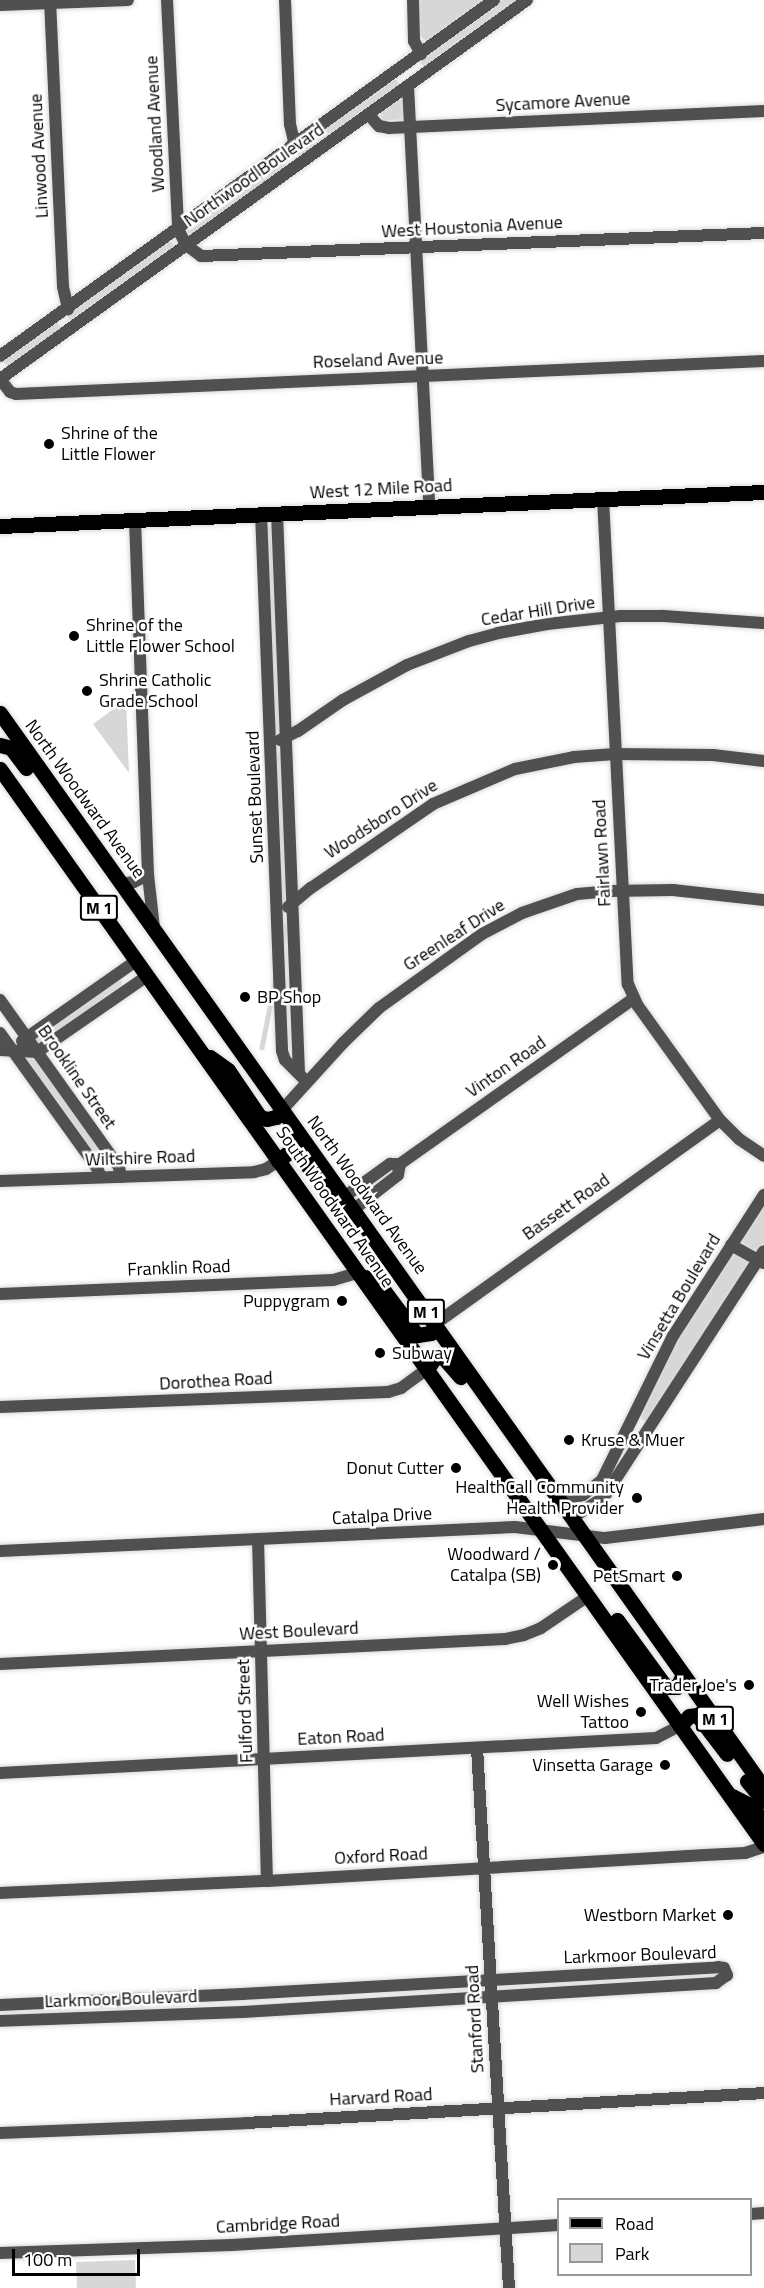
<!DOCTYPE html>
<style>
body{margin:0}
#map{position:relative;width:764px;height:2288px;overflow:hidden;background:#fff;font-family:"Titillium Web",sans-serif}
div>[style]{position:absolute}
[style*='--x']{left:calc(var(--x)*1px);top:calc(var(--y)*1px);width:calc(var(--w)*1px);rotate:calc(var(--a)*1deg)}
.green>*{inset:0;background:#d7d7d7;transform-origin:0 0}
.roads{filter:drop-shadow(0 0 2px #dbdbdb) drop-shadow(0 0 2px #dbdbdb)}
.minor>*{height:12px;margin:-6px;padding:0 6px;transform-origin:6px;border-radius:6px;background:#505050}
.major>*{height:15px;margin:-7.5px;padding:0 7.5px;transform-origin:7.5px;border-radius:7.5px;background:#000}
.dots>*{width:16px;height:16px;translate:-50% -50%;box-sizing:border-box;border:3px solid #fff;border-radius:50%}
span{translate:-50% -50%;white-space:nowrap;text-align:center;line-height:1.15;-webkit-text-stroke:5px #fff;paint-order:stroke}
.shield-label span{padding:2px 4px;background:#fff;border:2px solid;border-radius:4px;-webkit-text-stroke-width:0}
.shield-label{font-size:16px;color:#000;font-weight:700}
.street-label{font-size:18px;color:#000}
.poi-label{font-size:18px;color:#000}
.left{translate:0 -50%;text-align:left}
.right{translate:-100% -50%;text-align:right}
.legend{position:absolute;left:557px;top:2198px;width:195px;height:78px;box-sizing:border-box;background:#fff;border:2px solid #999;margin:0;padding:8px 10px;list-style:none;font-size:18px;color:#000}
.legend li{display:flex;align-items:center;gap:12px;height:30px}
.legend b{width:30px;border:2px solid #999}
.scale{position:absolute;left:12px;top:2249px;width:128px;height:27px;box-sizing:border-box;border:3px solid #000;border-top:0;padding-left:8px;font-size:18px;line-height:21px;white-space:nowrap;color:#000;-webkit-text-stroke:4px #fff;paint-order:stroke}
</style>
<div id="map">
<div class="green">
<i style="clip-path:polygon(418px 0,483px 0,482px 3px,427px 42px,419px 35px)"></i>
<i style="clip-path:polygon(502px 0,520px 0,425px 67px,422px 65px,420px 61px,424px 56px)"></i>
<i style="clip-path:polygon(392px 80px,397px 80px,399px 85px,300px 156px,297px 154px,297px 148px)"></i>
<i style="clip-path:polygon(400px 99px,404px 102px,405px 119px,382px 121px,380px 112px)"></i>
<i style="clip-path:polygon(280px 161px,284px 162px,286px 167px,192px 235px,188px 233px,188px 227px)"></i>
<i style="clip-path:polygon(167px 242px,172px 242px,174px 247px,71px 321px,68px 318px,71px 312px)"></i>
<i style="clip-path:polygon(57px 323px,62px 328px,9px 366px,4px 363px,3px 359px)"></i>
<i style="clip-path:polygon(270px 526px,272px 527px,279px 732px,275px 731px,267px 528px)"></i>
<i style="clip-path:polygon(126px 700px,129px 773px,93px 724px)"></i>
<i style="clip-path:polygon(279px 753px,282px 753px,287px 901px,285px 902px,281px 900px,276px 754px)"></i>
<i style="left:284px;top:922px;width:5px;height:130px;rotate:11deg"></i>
<i style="clip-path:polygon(118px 980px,122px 981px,122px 986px,40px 1045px,35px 1041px,35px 1036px)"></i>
<i style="clip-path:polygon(33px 1056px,108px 1160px,104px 1165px,101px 1165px,27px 1060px)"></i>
<i style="clip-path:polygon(764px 1204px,764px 1244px,755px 1251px,744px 1246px,741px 1241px)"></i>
<i style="clip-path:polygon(739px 1254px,748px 1261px,749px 1265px,648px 1421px,642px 1420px,640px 1414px,679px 1337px,731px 1255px)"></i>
<i style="left:135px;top:2260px;width:28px;height:59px;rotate:88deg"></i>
</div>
<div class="roads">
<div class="minor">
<i style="--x:50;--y:0;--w:287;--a:87.4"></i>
<i style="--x:63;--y:287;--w:23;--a:77"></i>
<i style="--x:167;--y:0;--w:229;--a:87.2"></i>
<i style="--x:178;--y:229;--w:18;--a:63"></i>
<i style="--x:186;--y:245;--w:19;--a:36"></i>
<i style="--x:201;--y:256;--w:563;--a:-2.34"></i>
<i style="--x:285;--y:0;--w:124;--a:87.7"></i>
<i style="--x:290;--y:124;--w:22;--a:77"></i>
<i style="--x:413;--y:0;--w:41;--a:88.6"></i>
<i style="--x:414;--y:41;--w:15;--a:62"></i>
<i style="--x:0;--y:5;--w:128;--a:-2.2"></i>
<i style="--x:408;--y:86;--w:421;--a:87.1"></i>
<i style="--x:369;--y:115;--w:15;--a:48"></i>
<i style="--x:379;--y:126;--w:10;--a:11"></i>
<i style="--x:389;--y:128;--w:375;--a:-2.6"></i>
<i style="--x:0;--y:356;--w:609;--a:-35.78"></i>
<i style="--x:0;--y:379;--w:16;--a:52"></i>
<i style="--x:10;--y:392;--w:6;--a:18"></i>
<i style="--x:16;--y:394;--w:749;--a:-2.53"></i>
<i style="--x:0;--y:379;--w:649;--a:-35.72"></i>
<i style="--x:603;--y:498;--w:487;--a:87.1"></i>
<i style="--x:628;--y:984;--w:24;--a:66"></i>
<i style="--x:638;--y:1006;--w:140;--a:54.3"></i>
<i style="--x:720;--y:1120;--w:27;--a:45"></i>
<i style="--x:739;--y:1139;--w:30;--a:34"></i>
<i style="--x:261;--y:513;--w:538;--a:87.76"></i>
<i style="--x:282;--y:1051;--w:9;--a:72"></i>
<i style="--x:285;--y:1060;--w:31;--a:45"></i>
<i style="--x:277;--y:513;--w:560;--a:87.75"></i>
<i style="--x:135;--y:520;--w:355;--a:87.9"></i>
<i style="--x:148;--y:875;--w:53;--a:83.5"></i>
<i style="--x:280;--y:740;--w:20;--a:-27"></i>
<i style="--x:298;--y:731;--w:55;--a:-34.6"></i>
<i style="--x:343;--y:700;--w:73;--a:-28.7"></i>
<i style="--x:407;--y:665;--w:66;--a:-21.2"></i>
<i style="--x:469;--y:641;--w:30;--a:-15"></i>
<i style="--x:498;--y:633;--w:50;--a:-10.4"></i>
<i style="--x:547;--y:624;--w:74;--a:-6.2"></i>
<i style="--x:621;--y:616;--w:42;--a:0"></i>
<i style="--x:663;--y:616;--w:101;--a:4"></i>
<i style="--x:121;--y:884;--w:13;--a:-9"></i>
<i style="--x:134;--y:882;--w:16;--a:-27"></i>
<i style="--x:288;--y:907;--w:30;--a:-40"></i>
<i style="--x:311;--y:888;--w:148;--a:-34.5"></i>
<i style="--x:433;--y:804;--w:89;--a:-23.1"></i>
<i style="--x:515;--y:769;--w:60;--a:-11.5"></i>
<i style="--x:574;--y:757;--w:41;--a:-4.2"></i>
<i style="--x:615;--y:754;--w:98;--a:0.6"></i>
<i style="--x:713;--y:755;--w:51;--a:6.7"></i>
<i style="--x:0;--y:1000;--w:205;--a:54.5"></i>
<i style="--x:119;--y:1167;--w:10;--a:79"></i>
<i style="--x:0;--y:1033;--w:166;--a:54.3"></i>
<i style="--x:97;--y:1168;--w:10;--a:66"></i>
<i style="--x:22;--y:1041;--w:139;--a:-35.1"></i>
<i style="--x:0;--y:1050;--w:37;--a:3"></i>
<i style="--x:37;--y:1052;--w:134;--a:-34.6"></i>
<i style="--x:282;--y:1110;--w:91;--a:-47.7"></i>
<i style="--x:343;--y:1043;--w:50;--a:-44.2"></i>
<i style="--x:379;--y:1008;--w:127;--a:-35.7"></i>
<i style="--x:482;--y:934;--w:45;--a:-27.7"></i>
<i style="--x:522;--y:913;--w:58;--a:-19.1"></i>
<i style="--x:577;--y:894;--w:33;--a:-5"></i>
<i style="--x:610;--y:891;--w:63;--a:-0.9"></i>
<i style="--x:673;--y:890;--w:92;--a:6.3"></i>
<i style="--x:0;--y:1181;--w:254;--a:-2"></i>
<i style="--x:254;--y:1172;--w:12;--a:-14"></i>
<i style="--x:266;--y:1169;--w:14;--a:-34"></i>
<i style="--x:344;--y:1197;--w:57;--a:-35.7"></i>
<i style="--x:390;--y:1164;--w:10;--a:0"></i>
<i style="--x:400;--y:1164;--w:286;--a:-35.3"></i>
<i style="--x:353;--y:1210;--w:57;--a:-37.9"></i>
<i style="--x:398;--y:1175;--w:11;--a:-80"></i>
<i style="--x:731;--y:1245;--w:37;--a:29"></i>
<i style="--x:0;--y:1294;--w:333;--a:-2.4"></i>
<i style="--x:333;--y:1280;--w:26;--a:-16"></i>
<i style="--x:435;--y:1324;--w:350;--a:-35.6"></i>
<i style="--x:0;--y:1407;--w:388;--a:-2.2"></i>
<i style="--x:388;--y:1392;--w:14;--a:-17"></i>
<i style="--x:401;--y:1388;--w:32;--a:-36"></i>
<i style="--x:561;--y:1502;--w:23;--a:-18"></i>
<i style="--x:583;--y:1495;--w:24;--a:-38"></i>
<i style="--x:602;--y:1480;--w:161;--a:-63.8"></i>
<i style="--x:673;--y:1336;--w:168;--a:-57.2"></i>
<i style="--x:572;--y:1518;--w:38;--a:-33"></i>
<i style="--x:604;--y:1497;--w:293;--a:-57"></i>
<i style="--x:258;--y:1539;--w:342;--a:88.5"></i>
<i style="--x:0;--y:1551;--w:516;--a:-2.67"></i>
<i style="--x:515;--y:1527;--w:91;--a:7"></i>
<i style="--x:605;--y:1538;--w:160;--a:-6.8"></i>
<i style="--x:0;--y:1664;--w:506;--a:-2.83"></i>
<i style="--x:505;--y:1639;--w:19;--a:-12"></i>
<i style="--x:524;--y:1635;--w:18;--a:-22"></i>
<i style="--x:541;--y:1628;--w:57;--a:-34.2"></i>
<i style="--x:477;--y:1748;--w:541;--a:86.61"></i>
<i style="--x:0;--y:1773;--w:657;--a:-3.05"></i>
<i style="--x:656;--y:1738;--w:27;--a:-27"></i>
<i style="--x:0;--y:1893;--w:267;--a:-2.6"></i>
<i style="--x:267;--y:1881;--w:439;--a:-3.4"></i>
<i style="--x:705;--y:1855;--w:40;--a:-2.9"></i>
<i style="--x:745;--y:1853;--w:20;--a:-18"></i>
<i style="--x:0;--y:2005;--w:242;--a:-2.6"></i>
<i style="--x:242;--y:1994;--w:477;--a:-3.2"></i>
<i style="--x:718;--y:1967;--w:6;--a:9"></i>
<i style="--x:724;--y:1968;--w:8;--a:67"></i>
<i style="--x:727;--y:1975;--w:14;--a:144"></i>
<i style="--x:716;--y:1983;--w:474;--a:176.5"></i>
<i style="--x:243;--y:2012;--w:243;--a:177.9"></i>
<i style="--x:0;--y:2133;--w:246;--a:-2.3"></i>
<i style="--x:246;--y:2123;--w:519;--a:-3.31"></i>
<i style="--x:750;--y:2214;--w:14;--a:-4"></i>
<i style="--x:0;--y:2253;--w:232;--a:-2"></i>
<i style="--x:232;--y:2245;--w:327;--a:-3.5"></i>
</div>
<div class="major">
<i style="--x:0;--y:526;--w:765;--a:-2.55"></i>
<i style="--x:0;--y:713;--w:1319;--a:54.6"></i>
<i style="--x:0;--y:745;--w:11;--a:15"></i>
<i style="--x:11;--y:748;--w:25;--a:53"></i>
<i style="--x:0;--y:769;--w:1319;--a:54.6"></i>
<i style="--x:210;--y:1057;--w:22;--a:36"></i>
<i style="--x:228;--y:1070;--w:57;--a:55.8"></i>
<i style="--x:260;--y:1117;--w:7;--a:16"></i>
<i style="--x:267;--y:1119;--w:9;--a:-13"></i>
<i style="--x:276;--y:1117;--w:9;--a:-49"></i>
<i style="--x:278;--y:1161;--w:16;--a:-40"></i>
<i style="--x:290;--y:1151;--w:7;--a:8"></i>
<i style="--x:297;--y:1152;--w:43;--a:52.6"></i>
<i style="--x:323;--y:1186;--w:21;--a:29"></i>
<i style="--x:365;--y:1277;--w:20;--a:33"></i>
<i style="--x:382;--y:1288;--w:59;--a:53.3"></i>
<i style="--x:417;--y:1335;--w:14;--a:-8"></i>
<i style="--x:431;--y:1333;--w:10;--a:-66"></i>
<i style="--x:427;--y:1369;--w:16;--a:-55"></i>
<i style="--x:436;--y:1356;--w:6;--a:0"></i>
<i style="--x:442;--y:1356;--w:28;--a:49"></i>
<i style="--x:617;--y:1620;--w:78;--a:53.9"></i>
<i style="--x:663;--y:1683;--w:6;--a:45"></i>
<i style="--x:667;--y:1687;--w:10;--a:0"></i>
<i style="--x:677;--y:1687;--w:14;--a:-65"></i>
<i style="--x:680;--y:1726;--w:13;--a:-48"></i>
<i style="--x:689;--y:1716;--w:8;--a:-7"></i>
<i style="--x:697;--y:1715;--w:49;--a:52.4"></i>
<i style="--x:747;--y:1781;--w:26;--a:50"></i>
<i style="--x:732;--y:1796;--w:22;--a:27"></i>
<i style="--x:752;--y:1806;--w:22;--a:56"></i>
</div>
</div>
<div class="dots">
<i style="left:49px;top:444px;background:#000"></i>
<i style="left:74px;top:636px;background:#000"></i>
<i style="left:87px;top:691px;background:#000"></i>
<i style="left:245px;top:997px;background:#000"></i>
<i style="left:342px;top:1301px;background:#000"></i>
<i style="left:380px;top:1353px;background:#000"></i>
<i style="left:569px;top:1440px;background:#000"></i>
<i style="left:456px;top:1468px;background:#000"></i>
<i style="left:637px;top:1498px;background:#000"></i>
<i style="left:553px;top:1565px;background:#000"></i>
<i style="left:677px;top:1576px;background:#000"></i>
<i style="left:749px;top:1685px;background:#000"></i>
<i style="left:641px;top:1712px;background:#000"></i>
<i style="left:665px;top:1765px;background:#000"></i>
<i style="left:728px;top:1915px;background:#000"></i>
</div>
<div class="shield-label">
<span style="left:99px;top:908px">M 1</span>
<span style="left:426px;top:1312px">M 1</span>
<span style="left:715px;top:1719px">M 1</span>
</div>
<div class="street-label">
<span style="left:563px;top:102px;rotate:-3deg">Sycamore Avenue</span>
<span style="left:155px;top:124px;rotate:-93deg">Woodland Avenue</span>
<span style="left:39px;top:156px;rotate:-93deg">Linwood Avenue</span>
<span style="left:254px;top:175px;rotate:-35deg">Northwood Boulevard</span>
<span style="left:472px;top:227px;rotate:-3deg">West Houstonia Avenue</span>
<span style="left:378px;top:360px;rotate:-2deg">Roseland Avenue</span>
<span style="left:381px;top:489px;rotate:-3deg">West 12 Mile Road</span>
<span style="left:538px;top:611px;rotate:-9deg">Cedar Hill Drive</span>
<span style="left:255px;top:797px;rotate:-92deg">Sunset Boulevard</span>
<span style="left:85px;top:799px;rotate:54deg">North Woodward Avenue</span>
<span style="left:381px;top:819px;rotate:-33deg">Woodsboro Drive</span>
<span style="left:602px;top:853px;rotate:-93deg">Fairlawn Road</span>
<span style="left:454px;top:935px;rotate:-33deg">Greenleaf Drive</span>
<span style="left:506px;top:1067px;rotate:-35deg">Vinton Road</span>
<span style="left:77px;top:1077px;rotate:55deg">Brookline Street</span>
<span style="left:140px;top:1158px;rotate:-2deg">Wiltshire Road</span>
<span style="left:367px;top:1195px;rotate:54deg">North Woodward Avenue</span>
<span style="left:335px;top:1207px;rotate:55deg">South Woodward Avenue</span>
<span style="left:566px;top:1207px;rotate:-35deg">Bassett Road</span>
<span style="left:179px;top:1268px;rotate:-2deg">Franklin Road</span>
<span style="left:679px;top:1297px;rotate:-59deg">Vinsetta Boulevard</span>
<span style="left:216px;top:1381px;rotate:-3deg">Dorothea Road</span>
<span style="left:382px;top:1516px;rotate:-3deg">Catalpa Drive</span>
<span style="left:299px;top:1631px;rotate:-3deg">West Boulevard</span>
<span style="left:245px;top:1711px;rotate:-92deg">Fulford Street</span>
<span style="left:341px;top:1737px;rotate:-3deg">Eaton Road</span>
<span style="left:381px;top:1856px;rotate:-3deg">Oxford Road</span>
<span style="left:640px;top:1955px;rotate:-2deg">Larkmoor Boulevard</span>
<span style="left:121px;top:1999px;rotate:-2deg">Larkmoor Boulevard</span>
<span style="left:475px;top:2019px;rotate:-93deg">Stanford Road</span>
<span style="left:381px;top:2097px;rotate:-3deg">Harvard Road</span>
<span style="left:278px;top:2224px;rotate:-3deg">Cambridge Road</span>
</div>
<div class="poi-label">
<span class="left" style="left:61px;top:444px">Shrine of the<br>Little Flower</span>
<span class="left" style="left:86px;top:636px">Shrine of the<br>Little Flower School</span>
<span class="left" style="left:99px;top:691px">Shrine Catholic<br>Grade School</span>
<span class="left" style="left:257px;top:997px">BP Shop</span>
<span class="right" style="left:330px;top:1301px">Puppygram</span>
<span class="left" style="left:392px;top:1353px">Subway</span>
<span class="left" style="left:581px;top:1440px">Kruse &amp; Muer</span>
<span class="right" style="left:444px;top:1468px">Donut Cutter</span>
<span class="right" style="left:624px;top:1498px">HealthCall Community<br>Health Provider</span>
<span class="right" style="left:541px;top:1565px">Woodward /<br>Catalpa (SB)</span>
<span class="right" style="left:665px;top:1576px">PetSmart</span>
<span class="right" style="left:737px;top:1685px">Trader Joe's</span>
<span class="right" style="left:629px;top:1712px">Well Wishes<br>Tattoo</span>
<span class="right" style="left:653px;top:1765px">Vinsetta Garage</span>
<span class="right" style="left:716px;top:1915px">Westborn Market</span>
</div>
<ul class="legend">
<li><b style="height:8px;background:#000"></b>Road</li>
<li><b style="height:16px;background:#d7d7d7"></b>Park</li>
</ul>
<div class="scale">100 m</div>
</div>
